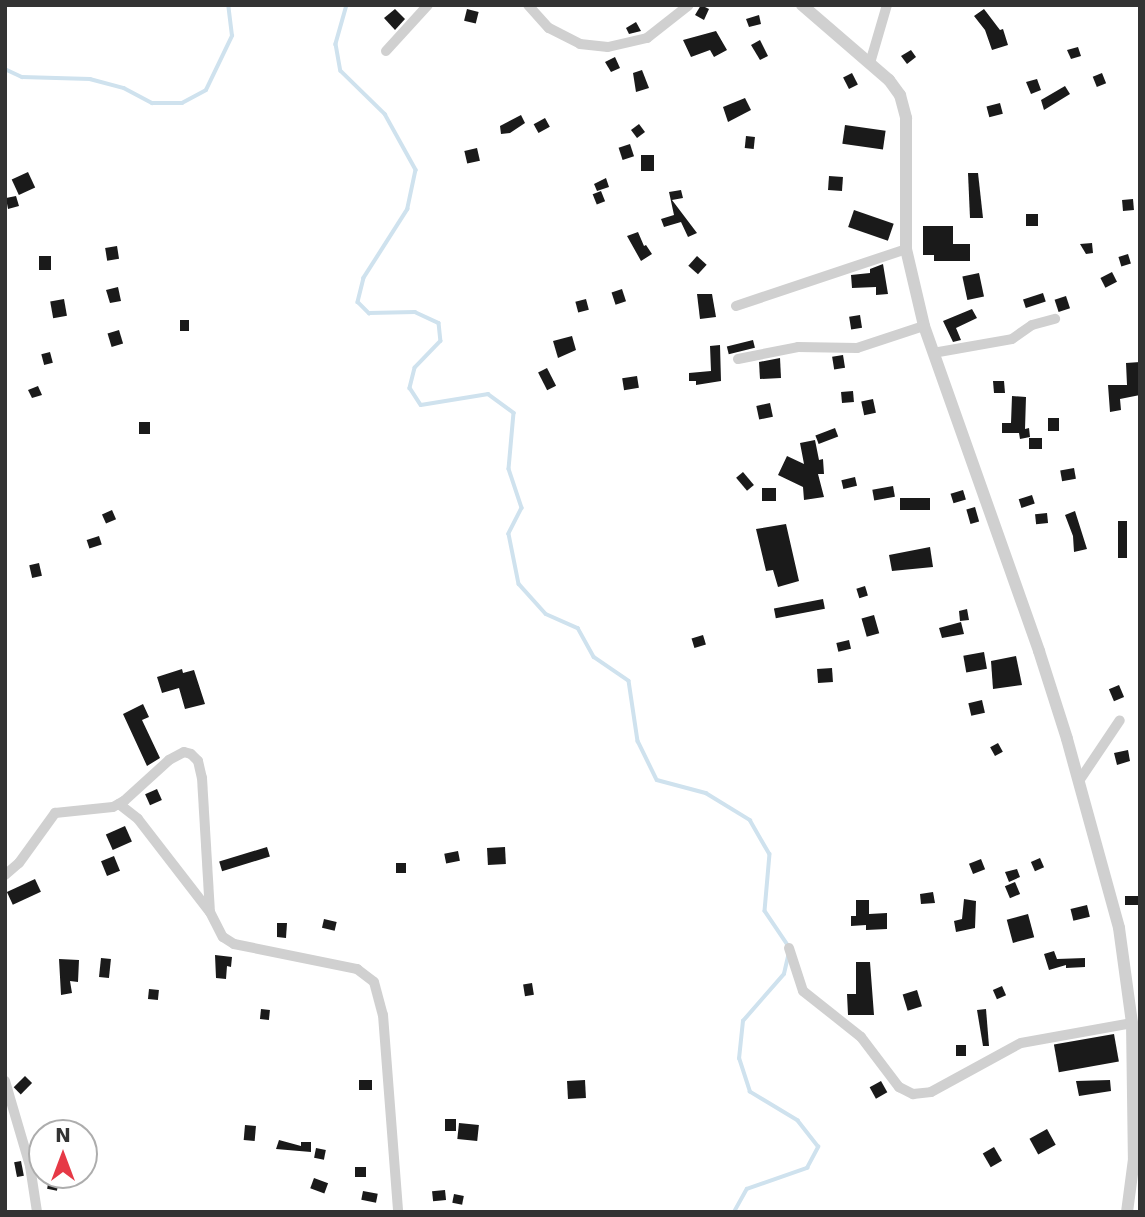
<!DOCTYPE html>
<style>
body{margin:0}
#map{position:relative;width:1145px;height:1217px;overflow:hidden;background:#fff;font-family:"DejaVu Sans",sans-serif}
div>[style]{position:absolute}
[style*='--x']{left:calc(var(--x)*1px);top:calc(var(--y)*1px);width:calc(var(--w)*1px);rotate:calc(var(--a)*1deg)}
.stream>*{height:3.5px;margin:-1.75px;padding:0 1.75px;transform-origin:1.75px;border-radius:1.75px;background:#cfe2ee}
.building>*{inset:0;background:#1a1a1a;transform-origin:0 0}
.minor>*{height:10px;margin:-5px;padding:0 5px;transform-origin:5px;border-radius:5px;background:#d0d0d0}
.tertiary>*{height:12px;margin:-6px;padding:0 6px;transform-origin:6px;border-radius:6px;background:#d0d0d0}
span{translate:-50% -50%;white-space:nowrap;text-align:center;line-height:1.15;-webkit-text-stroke:7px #fff;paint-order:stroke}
.frame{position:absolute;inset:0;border:7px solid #333;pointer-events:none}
.north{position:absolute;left:28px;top:1119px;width:70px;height:70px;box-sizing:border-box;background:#fff;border:2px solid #adadad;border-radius:50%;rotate:0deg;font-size:19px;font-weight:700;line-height:28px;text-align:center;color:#333}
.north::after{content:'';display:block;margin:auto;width:24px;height:32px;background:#e63946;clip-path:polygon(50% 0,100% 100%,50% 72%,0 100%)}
</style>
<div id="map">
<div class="stream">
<i style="--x:347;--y:5;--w:41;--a:105.8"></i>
<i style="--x:336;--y:44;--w:27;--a:80"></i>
<i style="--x:341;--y:71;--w:62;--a:44.3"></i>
<i style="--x:385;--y:114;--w:64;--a:61"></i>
<i style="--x:416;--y:170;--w:40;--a:102"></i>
<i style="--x:408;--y:209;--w:82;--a:122.5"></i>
<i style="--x:364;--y:278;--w:25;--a:104"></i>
<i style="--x:358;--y:302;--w:16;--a:45"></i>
<i style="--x:369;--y:313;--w:46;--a:-1.2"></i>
<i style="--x:415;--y:312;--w:26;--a:25"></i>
<i style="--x:439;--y:323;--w:18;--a:84"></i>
<i style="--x:441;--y:341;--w:37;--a:134"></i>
<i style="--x:415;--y:368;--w:21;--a:104"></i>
<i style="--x:410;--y:388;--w:20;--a:57"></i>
<i style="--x:421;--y:405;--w:68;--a:-9.3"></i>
<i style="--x:488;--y:394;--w:32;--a:36"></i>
<i style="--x:514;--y:413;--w:56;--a:95.1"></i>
<i style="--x:509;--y:469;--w:41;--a:71.6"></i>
<i style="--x:522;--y:508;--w:29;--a:117"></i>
<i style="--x:509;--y:534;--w:51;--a:78.7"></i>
<i style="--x:519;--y:584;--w:40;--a:48"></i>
<i style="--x:546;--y:614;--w:35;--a:24"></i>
<i style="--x:578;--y:628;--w:33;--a:61"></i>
<i style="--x:594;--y:657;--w:42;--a:34.4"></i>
<i style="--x:629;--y:681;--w:61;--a:81.5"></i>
<i style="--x:638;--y:741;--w:43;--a:64"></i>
<i style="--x:657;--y:780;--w:51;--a:14.9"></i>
<i style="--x:706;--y:793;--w:52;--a:31.5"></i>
<i style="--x:750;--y:820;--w:39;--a:60"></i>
<i style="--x:770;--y:854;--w:57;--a:95"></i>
<i style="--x:765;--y:911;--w:41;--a:55.9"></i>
<i style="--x:5;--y:69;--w:19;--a:25"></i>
<i style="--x:22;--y:77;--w:68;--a:1.7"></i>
<i style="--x:90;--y:79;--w:35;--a:15"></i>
<i style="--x:124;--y:88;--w:32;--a:28"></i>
<i style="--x:152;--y:103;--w:30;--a:0"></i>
<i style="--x:182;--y:103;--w:27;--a:-28"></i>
<i style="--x:206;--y:90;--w:60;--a:-64.3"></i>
<i style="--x:232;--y:36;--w:31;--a:-97"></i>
<i style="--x:734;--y:1212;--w:26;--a:-61"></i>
<i style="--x:747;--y:1189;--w:64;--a:-19.3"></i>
<i style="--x:807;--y:1168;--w:24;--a:-62"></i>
<i style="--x:818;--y:1147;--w:33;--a:-128"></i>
<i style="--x:798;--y:1121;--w:56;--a:-148.9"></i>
<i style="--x:750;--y:1092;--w:35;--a:-108"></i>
<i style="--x:739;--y:1059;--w:38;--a:-84"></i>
<i style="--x:743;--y:1021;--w:62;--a:-48.9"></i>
<i style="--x:784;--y:974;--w:18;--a:-77"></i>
</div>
<div class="building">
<i style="clip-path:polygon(701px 5px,709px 9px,704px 20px,695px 15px)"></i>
<i style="clip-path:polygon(395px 9px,405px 19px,395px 30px,384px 18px)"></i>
<i style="left:467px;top:9px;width:12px;height:12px;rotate:14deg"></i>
<i style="clip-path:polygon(984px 9px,1000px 30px,1003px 29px,1008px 45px,992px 50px,985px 30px,974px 16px)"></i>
<i style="clip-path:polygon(759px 15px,761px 24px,749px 27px,746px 19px)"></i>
<i style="clip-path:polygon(636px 22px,641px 31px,629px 34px,626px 28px)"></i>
<i style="clip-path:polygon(716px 31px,727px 50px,714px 57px,710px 50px,691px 57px,683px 40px)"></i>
<i style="clip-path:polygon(760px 40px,768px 56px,760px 60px,751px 45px)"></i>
<i style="clip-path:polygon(1078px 47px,1081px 56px,1071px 59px,1067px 50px)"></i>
<i style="clip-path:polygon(911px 50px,916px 57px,907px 64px,901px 56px)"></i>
<i style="clip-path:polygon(615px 57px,620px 68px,611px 72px,605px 62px)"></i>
<i style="clip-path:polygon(642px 70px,649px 88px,636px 92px,633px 73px)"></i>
<i style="left:852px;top:73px;width:13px;height:10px;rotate:63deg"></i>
<i style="left:1102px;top:73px;width:11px;height:10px;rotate:68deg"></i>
<i style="clip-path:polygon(1037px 79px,1041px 90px,1031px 94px,1026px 82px)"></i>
<i style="clip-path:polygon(1065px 86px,1070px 94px,1044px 110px,1041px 100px)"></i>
<i style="clip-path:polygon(745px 98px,751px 110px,728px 122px,723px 107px)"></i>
<i style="left:1000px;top:103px;width:11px;height:14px;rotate:75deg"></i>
<i style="clip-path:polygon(521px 115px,525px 123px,510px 133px,501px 134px,500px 126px)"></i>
<i style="left:545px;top:118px;width:10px;height:13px;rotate:61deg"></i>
<i style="left:639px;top:124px;width:10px;height:10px;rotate:53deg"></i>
<i style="left:845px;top:125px;width:41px;height:19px;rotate:8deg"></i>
<i style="left:746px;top:136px;width:9px;height:12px;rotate:6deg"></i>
<i style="left:630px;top:144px;width:13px;height:12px;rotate:72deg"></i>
<i style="left:477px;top:148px;width:13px;height:13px;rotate:77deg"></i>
<i style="left:654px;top:155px;width:16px;height:13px;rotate:90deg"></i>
<i style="left:28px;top:172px;width:17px;height:18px;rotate:65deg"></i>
<i style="clip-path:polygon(968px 173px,978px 173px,983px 218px,970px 218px)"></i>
<i style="left:829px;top:176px;width:14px;height:14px;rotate:4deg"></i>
<i style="clip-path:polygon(606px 178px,609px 187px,597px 191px,594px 184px)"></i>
<i style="clip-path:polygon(681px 190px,683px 198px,672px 200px,697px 233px,688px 237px,681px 222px,664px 227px,661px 219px,674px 215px,669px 192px)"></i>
<i style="left:601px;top:191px;width:11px;height:9px;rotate:68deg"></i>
<i style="clip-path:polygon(16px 196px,19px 206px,8px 209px,6px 198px)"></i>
<i style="left:1133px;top:199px;width:11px;height:11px;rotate:85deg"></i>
<i style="left:854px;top:210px;width:42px;height:18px;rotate:19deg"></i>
<i style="left:1038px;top:214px;width:12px;height:12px;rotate:90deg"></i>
<i style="clip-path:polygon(923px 226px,953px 226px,953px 244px,970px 244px,970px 261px,934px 261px,934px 255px,923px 255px)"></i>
<i style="clip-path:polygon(638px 232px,644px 246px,646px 245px,652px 254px,641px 261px,627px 236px)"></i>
<i style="clip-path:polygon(1092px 243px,1093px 253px,1086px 254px,1080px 244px)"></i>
<i style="left:117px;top:246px;width:13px;height:12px;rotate:81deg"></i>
<i style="left:1128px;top:254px;width:10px;height:10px;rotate:73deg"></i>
<i style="left:39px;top:256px;width:12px;height:14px"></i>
<i style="left:697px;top:256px;width:13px;height:13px;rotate:42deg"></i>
<i style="clip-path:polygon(883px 264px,888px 294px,876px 295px,876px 287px,852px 288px,851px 275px,870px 273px,870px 269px)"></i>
<i style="left:1112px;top:272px;width:11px;height:13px;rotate:63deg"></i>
<i style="left:979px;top:273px;width:24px;height:17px;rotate:78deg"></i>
<i style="clip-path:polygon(118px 287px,121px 301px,110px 303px,106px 290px)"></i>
<i style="left:622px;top:289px;width:13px;height:11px;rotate:72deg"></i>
<i style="left:1043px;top:293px;width:9px;height:21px;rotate:72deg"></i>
<i style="clip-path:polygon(697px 294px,712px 294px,716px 317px,700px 319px)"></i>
<i style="left:1066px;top:296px;width:13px;height:12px;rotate:72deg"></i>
<i style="left:64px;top:299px;width:17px;height:14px;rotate:80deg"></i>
<i style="left:586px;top:299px;width:11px;height:11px;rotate:75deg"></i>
<i style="clip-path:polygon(972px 309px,977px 318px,956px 328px,961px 340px,953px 342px,943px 321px)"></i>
<i style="left:860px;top:315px;width:13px;height:11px;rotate:81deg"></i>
<i style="left:180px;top:320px;width:9px;height:11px"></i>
<i style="left:119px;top:330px;width:14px;height:12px;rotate:73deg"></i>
<i style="clip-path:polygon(572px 336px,576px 350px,558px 358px,553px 341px)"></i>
<i style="left:753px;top:340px;width:8px;height:27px;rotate:76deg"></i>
<i style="clip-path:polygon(720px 345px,721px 381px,696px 385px,696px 381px,689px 381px,689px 373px,711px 371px,710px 346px)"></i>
<i style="left:50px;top:352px;width:11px;height:9px;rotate:75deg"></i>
<i style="left:843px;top:355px;width:13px;height:11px;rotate:81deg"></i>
<i style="clip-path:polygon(780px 358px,781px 378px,760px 379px,759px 362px)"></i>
<i style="clip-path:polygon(1140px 362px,1140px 395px,1120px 399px,1121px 410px,1110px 412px,1108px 385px,1127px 385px,1126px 363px)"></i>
<i style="left:547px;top:368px;width:20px;height:10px;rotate:63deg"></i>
<i style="left:637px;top:376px;width:12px;height:15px;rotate:81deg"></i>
<i style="clip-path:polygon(993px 381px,1004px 381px,1005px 393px,994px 393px)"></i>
<i style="clip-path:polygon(38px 386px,42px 395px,32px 398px,28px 390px)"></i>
<i style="left:853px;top:391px;width:11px;height:12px;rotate:85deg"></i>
<i style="clip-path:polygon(1012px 396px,1026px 397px,1025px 429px,1029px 428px,1030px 437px,1020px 439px,1019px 433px,1002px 433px,1002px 423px,1011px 423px)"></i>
<i style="left:873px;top:399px;width:14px;height:12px;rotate:78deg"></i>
<i style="left:770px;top:403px;width:14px;height:14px;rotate:78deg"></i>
<i style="left:1048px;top:418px;width:11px;height:13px"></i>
<i style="left:139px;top:422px;width:11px;height:12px"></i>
<i style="left:835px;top:428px;width:9px;height:21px;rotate:69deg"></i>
<i style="left:1029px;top:438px;width:13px;height:11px"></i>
<i style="clip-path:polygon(815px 440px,819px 460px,823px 459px,824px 474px,818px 474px,824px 497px,804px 500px,803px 487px,778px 475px,787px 456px,804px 464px,800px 443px)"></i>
<i style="left:1074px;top:468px;width:11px;height:14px;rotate:80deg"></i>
<i style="left:743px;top:472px;width:17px;height:9px;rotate:50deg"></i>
<i style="left:855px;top:477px;width:9px;height:14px;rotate:77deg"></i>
<i style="left:893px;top:486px;width:11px;height:21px;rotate:80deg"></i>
<i style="left:776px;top:488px;width:13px;height:14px;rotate:90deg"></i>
<i style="left:963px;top:490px;width:10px;height:13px;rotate:73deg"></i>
<i style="left:1032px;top:495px;width:9px;height:14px;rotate:72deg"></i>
<i style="left:930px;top:498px;width:12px;height:30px;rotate:90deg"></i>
<i style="left:975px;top:507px;width:15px;height:9px;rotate:74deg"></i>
<i style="left:112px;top:510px;width:10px;height:11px;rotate:66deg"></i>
<i style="clip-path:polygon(1075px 511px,1087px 549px,1074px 552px,1073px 536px,1065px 515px)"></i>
<i style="left:1047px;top:513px;width:10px;height:12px;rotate:84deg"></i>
<i style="left:1118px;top:521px;width:9px;height:37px"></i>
<i style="clip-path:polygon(786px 524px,799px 581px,778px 587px,773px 570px,766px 571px,756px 529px)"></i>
<i style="left:99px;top:536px;width:9px;height:13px;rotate:72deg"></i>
<i style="clip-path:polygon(930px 547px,933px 567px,892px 571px,889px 555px)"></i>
<i style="left:39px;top:563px;width:13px;height:10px;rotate:77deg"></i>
<i style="left:865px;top:586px;width:10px;height:9px;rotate:73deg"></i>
<i style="left:823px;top:599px;width:10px;height:50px;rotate:79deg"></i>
<i style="clip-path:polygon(967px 609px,969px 620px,960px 621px,959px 611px)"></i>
<i style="left:874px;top:615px;width:19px;height:13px;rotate:74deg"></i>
<i style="clip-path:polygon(961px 622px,964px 634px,942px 638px,939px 628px)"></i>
<i style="left:703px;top:635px;width:10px;height:12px;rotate:73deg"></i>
<i style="left:849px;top:640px;width:9px;height:13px;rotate:77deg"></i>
<i style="left:984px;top:652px;width:17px;height:21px;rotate:80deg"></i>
<i style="clip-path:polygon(1016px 656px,1022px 685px,993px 689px,991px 661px)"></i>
<i style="left:832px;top:668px;width:14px;height:15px;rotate:86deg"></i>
<i style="clip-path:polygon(182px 669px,183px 673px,194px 670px,205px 704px,185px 709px,179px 688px,162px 693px,157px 677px)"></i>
<i style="left:1119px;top:685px;width:13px;height:11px;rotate:67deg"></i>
<i style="left:982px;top:700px;width:13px;height:14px;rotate:77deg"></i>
<i style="clip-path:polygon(143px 704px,149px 717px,142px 720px,160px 758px,147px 766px,123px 714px)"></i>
<i style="left:998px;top:743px;width:10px;height:9px;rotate:61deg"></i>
<i style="clip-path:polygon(1128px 750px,1130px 761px,1117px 765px,1114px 753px)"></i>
<i style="left:157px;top:789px;width:12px;height:13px;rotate:66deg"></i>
<i style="left:125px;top:826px;width:17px;height:21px;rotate:66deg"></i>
<i style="left:267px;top:847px;width:10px;height:50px;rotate:73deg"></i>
<i style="left:505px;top:847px;width:17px;height:18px;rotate:87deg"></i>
<i style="left:458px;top:851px;width:10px;height:14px;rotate:79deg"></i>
<i style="left:114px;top:856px;width:16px;height:14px;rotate:68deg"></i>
<i style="left:1040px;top:858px;width:10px;height:10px;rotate:66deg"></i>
<i style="left:981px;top:859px;width:11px;height:13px;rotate:68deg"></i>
<i style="left:396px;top:863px;width:10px;height:10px"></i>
<i style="clip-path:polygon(1017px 869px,1020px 877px,1009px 882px,1005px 872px)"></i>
<i style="left:35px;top:879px;width:14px;height:31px;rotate:65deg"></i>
<i style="left:1015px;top:882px;width:13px;height:11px;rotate:67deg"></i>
<i style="clip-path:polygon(933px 892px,935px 903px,921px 904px,920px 894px)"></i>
<i style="left:1140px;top:896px;width:9px;height:15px;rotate:90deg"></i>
<i style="clip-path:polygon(964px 899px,976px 901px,975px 928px,956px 932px,954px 921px,962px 919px)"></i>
<i style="clip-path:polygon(856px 900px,869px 900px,869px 914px,887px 913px,887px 929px,866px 930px,866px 925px,851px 926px,851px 916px,856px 916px)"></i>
<i style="left:1087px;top:905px;width:12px;height:17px;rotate:76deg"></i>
<i style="left:1028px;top:914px;width:24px;height:22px;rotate:75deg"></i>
<i style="left:324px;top:919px;width:13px;height:9px;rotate:13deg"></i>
<i style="clip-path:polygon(277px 923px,287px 923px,286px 938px,277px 937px)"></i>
<i style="clip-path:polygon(1054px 951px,1057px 959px,1085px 958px,1085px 967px,1066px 968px,1066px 965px,1049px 970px,1044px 954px)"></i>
<i style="clip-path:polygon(215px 955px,232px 957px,231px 967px,227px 966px,226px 979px,216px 978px)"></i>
<i style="left:101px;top:958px;width:10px;height:19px;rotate:6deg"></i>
<i style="clip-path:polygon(59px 959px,79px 960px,78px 982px,70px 981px,72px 993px,61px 995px)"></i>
<i style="clip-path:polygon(856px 962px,870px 962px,874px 1015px,848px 1015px,847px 994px,856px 994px)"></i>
<i style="left:532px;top:983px;width:12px;height:9px;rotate:81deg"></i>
<i style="left:1002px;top:986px;width:10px;height:10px;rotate:66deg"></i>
<i style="left:149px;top:989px;width:10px;height:10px;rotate:6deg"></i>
<i style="left:917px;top:990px;width:17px;height:15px;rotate:73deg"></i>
<i style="left:261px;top:1009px;width:9px;height:10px;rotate:6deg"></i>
<i style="clip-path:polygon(986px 1009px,989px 1046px,983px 1046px,977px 1010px)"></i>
<i style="left:1114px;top:1034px;width:28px;height:61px;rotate:80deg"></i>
<i style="left:956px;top:1045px;width:10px;height:11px"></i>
<i style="left:25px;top:1076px;width:10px;height:16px;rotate:45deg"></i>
<i style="left:359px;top:1080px;width:13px;height:10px"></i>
<i style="left:585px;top:1080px;width:18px;height:18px;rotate:87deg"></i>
<i style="clip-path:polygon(1110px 1080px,1111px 1091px,1079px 1096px,1076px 1081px)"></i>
<i style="left:881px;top:1081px;width:13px;height:13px;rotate:61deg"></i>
<i style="left:445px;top:1119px;width:11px;height:12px"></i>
<i style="left:459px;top:1123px;width:20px;height:16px;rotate:6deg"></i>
<i style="left:245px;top:1125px;width:11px;height:15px;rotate:5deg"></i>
<i style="left:1047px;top:1129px;width:18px;height:20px;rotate:61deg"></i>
<i style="clip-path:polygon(279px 1140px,301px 1146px,301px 1142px,311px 1142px,311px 1152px,276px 1149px)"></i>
<i style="left:994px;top:1147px;width:16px;height:13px;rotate:60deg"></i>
<i style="left:316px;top:1148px;width:10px;height:10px;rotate:11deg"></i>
<i style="left:21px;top:1161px;width:15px;height:7px;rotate:79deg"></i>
<i style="left:355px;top:1167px;width:11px;height:10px"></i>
<i style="left:314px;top:1178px;width:15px;height:11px;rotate:20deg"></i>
<i style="left:49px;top:1179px;width:10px;height:10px;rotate:11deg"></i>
<i style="left:445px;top:1190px;width:10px;height:13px;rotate:84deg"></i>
<i style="left:363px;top:1191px;width:15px;height:9px;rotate:11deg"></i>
<i style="left:454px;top:1194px;width:10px;height:9px;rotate:11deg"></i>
</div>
<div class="minor">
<i style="--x:528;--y:5;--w:31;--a:48"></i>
<i style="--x:549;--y:28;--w:35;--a:27"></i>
<i style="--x:580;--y:44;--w:28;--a:6"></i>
<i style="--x:608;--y:47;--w:40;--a:-13"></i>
<i style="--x:647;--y:38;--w:53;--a:-38.2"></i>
<i style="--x:386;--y:51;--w:62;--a:-47.6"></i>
<i style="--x:870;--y:63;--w:60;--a:-73.7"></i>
<i style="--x:736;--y:306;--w:179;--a:-18.5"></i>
<i style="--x:933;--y:353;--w:80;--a:-10"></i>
<i style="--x:1012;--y:339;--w:24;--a:-35"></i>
<i style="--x:1032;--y:325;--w:24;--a:-15"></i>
<i style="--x:738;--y:359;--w:61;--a:-11.3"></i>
<i style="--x:798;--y:347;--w:59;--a:1"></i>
<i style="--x:857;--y:348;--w:71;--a:-18.2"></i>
<i style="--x:1079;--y:781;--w:73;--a:-56.1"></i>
<i style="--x:119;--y:804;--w:24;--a:38"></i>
<i style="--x:138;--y:819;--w:118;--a:52.3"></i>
<i style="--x:5;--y:875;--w:18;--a:-41"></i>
<i style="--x:19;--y:863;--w:62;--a:-54.2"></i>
<i style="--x:55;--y:813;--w:58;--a:-5.9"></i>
<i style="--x:113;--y:807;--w:13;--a:-29"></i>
<i style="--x:124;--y:801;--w:61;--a:-42.3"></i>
<i style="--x:169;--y:760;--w:17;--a:-28"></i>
<i style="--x:184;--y:752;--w:7;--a:16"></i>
<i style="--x:191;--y:754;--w:10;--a:45"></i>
<i style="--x:198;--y:761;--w:17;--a:77"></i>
<i style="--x:202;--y:778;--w:134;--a:86.6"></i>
<i style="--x:210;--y:912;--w:28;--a:63"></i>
<i style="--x:223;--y:937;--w:13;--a:32"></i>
<i style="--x:234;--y:944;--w:126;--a:11.5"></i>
<i style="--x:357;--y:969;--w:21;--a:37"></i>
<i style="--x:374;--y:982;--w:34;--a:75"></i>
<i style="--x:383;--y:1015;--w:198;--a:85.6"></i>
<i style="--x:789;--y:948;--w:45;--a:72"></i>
<i style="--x:803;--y:991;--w:74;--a:38.4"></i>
<i style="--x:861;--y:1037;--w:63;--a:52.8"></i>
<i style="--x:899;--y:1087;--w:16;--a:27"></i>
<i style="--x:913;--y:1094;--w:18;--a:-6"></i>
<i style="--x:931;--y:1092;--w:102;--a:-28.6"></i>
<i style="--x:1021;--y:1043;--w:113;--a:-10.2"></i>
<i style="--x:5;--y:1081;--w:89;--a:73.6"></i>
<i style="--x:30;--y:1166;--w:47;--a:81.3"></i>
</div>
<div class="tertiary">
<i style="--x:802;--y:5;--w:115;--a:40.8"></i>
<i style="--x:889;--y:80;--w:19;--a:54"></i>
<i style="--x:900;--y:95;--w:24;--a:75"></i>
<i style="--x:906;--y:118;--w:131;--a:90"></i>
<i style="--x:906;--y:249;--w:79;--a:76.8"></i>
<i style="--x:924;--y:326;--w:345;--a:70.5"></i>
<i style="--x:1039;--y:651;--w:92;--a:72.3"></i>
<i style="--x:1067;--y:739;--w:196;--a:74.6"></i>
<i style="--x:1119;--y:928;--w:96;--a:82.2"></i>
<i style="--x:1132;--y:1023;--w:136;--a:89.2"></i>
<i style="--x:1134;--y:1159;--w:53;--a:97.5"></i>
</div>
<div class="frame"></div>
<div class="north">N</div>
</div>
